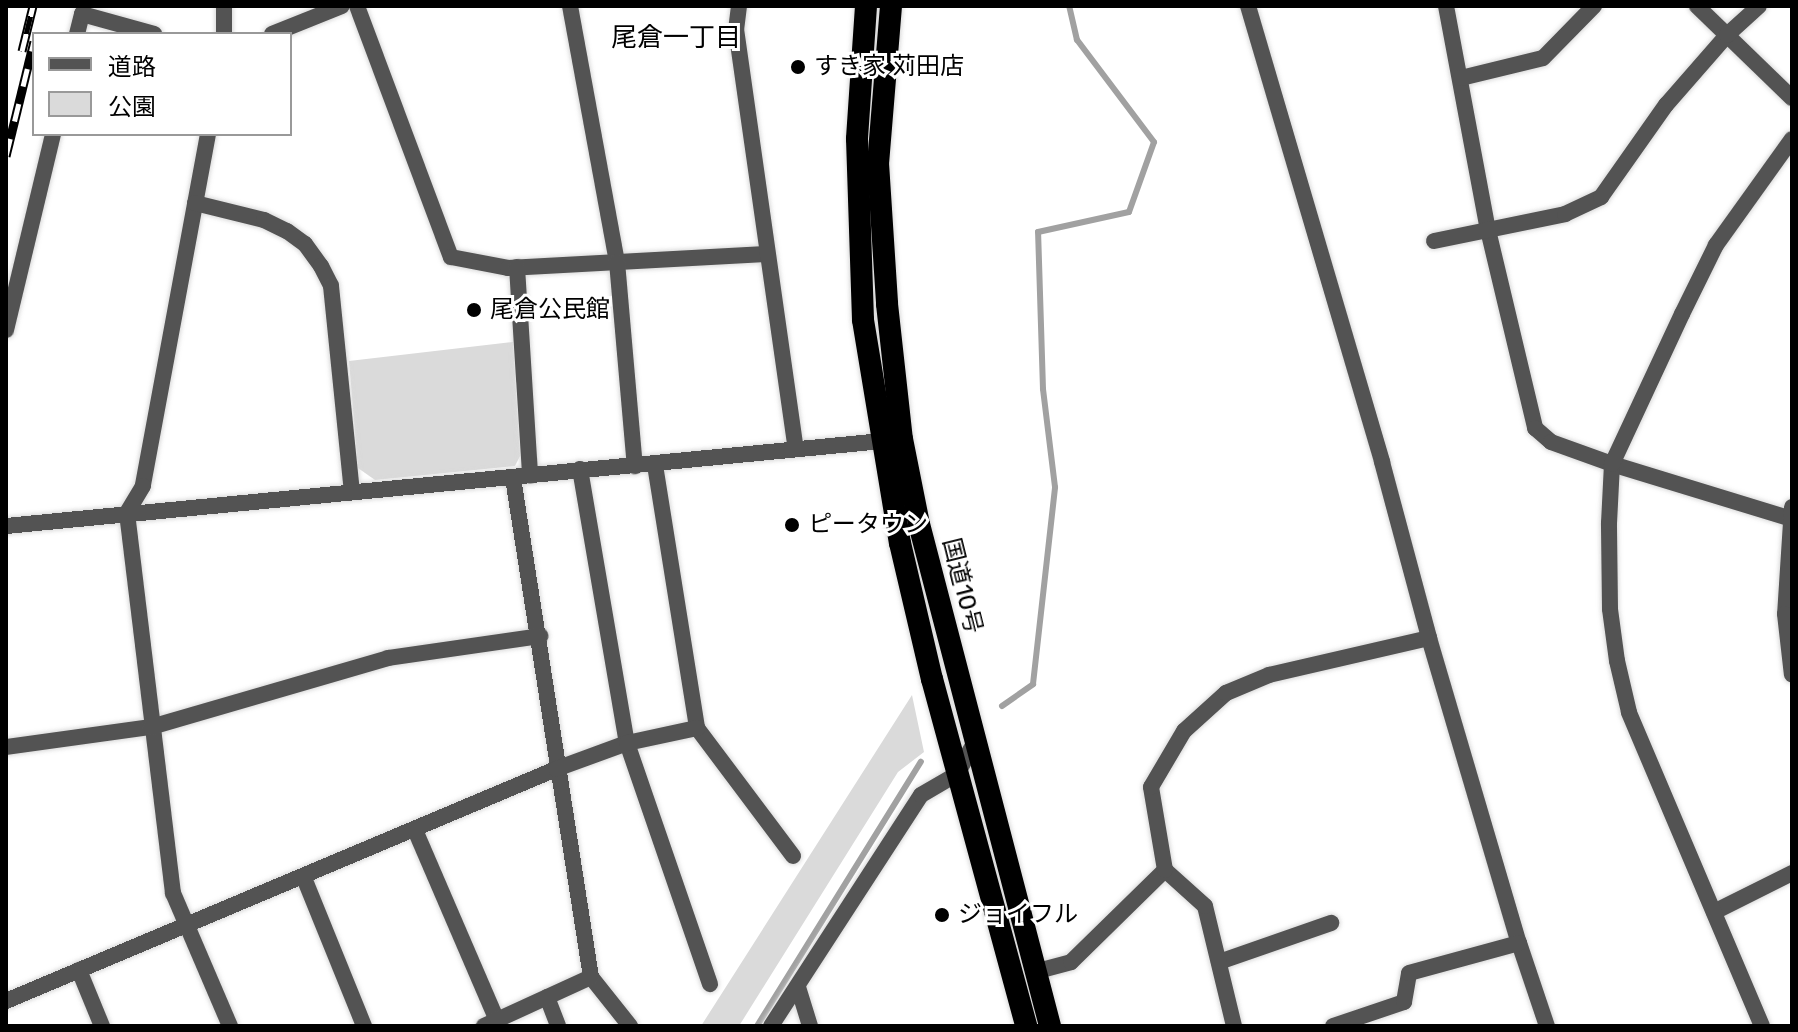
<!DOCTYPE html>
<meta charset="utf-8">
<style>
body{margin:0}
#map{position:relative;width:1798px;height:1032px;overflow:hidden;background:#fff;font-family:Rubik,"Noto Sans JP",sans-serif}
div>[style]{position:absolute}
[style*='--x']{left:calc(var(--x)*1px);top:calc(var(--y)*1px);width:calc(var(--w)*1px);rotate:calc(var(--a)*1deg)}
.green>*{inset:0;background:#dadada}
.stream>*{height:6px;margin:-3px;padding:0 3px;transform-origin:3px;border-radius:3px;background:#a1a1a1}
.roads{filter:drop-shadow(0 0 2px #dbdbdb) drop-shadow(0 0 2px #dbdbdb)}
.minor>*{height:16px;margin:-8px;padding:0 8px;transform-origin:8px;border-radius:8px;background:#535353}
.tertiary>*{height:16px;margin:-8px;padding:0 8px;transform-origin:8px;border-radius:8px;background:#535353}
.trunk>*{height:22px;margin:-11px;padding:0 11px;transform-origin:11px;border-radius:11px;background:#000}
.rail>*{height:9px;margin-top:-4.5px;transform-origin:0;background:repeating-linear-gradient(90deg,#fff 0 18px,#000 0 36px);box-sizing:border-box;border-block:2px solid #000}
.dots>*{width:22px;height:22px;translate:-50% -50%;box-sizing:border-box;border:4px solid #fff;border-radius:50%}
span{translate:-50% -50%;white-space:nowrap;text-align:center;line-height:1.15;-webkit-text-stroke:6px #fff;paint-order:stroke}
.poi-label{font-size:24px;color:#000}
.left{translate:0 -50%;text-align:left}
.street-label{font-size:24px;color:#000}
.neighbourhood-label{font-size:26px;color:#000}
.frame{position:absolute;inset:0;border:8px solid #000;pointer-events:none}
.legend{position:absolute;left:32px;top:32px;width:260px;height:104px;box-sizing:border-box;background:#fff;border:2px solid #999;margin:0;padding:10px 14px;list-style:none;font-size:24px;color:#000}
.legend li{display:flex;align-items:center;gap:16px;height:40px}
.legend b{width:40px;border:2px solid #999}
</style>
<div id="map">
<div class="green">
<i style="clip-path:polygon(513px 342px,520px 456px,515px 466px,375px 480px,358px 468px,349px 361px)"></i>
<i style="clip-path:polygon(912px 695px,924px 752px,898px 772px,739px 1026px,701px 1026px)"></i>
</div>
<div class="stream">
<i style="--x:1002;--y:706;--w:38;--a:-35"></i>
<i style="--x:1033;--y:684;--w:198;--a:-83.6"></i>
<i style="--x:1055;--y:487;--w:99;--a:-97"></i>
<i style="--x:1043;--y:389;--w:157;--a:-91.8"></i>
<i style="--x:1038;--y:232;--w:93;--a:-12.4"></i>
<i style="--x:1129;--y:212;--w:74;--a:-70.3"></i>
<i style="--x:1154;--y:142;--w:128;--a:-127"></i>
<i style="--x:1077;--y:40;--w:35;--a:-103"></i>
<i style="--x:757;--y:1026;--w:311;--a:-58.2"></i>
</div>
<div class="roads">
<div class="minor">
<i style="--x:357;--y:6;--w:268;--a:69.5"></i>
<i style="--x:451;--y:257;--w:58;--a:10.9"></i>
<i style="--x:508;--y:268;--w:258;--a:-3.1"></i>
<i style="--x:570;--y:6;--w:260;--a:79.6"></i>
<i style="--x:617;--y:262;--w:205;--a:85"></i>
<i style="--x:739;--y:6;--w:23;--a:97"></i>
<i style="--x:736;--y:29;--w:423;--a:81.9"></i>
<i style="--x:1248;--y:6;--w:475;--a:73.6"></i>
<i style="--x:1382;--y:462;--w:182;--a:75"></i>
<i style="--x:1429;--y:638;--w:318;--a:73.6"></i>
<i style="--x:1519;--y:943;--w:88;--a:71.4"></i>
<i style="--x:1446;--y:6;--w:228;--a:79.4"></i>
<i style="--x:1488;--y:230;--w:204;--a:76.6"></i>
<i style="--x:1535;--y:428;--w:21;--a:41"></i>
<i style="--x:1551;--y:442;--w:65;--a:19.8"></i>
<i style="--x:1612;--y:464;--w:185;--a:17"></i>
<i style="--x:1697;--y:6;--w:132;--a:44.1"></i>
<i style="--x:77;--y:34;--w:21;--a:-76"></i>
<i style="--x:82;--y:14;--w:75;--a:15.5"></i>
<i style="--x:224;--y:34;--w:28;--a:-90"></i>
<i style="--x:272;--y:34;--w:75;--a:-21.8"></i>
<i style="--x:1461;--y:78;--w:84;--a:-13.7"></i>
<i style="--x:1543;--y:58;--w:73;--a:-45.6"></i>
<i style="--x:208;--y:134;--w:358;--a:100.5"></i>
<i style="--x:143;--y:486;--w:31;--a:121"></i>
<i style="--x:127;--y:513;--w:383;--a:83.1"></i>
<i style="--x:173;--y:893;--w:145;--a:66.8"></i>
<i style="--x:195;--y:203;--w:71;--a:13.8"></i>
<i style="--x:264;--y:220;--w:25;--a:26"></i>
<i style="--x:287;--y:231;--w:22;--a:36"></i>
<i style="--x:305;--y:244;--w:27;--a:54"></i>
<i style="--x:321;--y:266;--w:22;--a:63"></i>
<i style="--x:331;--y:286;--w:207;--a:84.2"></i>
<i style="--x:1434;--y:241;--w:134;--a:-11.6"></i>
<i style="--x:1565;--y:214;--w:40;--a:-25"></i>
<i style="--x:1601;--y:197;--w:113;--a:-54.8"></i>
<i style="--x:1666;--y:105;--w:93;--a:-48.9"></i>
<i style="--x:1727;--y:35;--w:43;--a:-42.2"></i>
<i style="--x:517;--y:267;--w:209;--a:86.4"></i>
<i style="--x:6;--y:330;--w:202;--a:-76.5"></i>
<i style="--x:655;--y:465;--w:266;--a:80.9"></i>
<i style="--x:697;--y:728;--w:160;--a:53.1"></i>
<i style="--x:580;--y:469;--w:278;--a:80.3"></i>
<i style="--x:627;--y:743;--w:255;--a:71"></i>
<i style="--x:513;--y:478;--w:505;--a:81.12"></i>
<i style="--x:591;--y:977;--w:63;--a:51.5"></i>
<i style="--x:6;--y:526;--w:891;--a:-5.54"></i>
<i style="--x:6;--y:747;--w:146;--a:-7.9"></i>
<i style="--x:151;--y:727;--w:247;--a:-16.2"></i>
<i style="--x:388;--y:658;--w:154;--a:-8.2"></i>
<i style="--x:415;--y:830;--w:207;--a:66.7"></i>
<i style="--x:304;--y:878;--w:160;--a:67.9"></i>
<i style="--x:1714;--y:912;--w:87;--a:-26.6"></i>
<i style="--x:1219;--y:962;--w:119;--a:-19.2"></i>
<i style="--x:79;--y:970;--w:61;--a:67.7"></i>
<i style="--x:1034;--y:972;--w:38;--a:-15"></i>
<i style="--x:1071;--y:962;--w:132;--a:-44.4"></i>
<i style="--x:798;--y:987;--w:41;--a:72.9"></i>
<i style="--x:547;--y:997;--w:31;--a:69"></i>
<i style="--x:6;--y:1001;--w:597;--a:-22.87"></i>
<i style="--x:556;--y:769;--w:76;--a:-20.1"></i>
<i style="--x:627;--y:743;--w:72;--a:-12.1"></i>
<i style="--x:484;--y:1026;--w:118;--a:-24.6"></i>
<i style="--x:771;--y:1026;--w:275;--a:-57"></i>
<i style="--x:921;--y:795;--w:42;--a:-30.3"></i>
<i style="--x:957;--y:774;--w:38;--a:-61"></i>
<i style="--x:1234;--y:1026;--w:123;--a:-103.6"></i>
<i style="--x:1205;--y:906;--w:54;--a:-138"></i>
<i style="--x:1165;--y:870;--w:84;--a:-99.6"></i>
<i style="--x:1151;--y:787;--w:65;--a:-59.5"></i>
<i style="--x:1184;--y:731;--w:57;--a:-42.1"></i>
<i style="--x:1226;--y:693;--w:47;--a:-22.7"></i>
<i style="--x:1269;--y:675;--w:164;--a:-13"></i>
<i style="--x:1333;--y:1026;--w:75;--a:-18.7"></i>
<i style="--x:1404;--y:1002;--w:29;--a:-80"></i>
<i style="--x:1409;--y:973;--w:114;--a:-15.3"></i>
<i style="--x:1762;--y:1026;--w:341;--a:-113"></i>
<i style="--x:1629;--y:712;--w:52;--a:-103.2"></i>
<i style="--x:1617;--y:661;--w:52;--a:-97.7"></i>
<i style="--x:1610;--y:609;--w:86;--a:-90.7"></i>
<i style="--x:1609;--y:523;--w:59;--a:-87.1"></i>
<i style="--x:1612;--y:464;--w:166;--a:-65"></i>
<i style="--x:1682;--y:314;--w:77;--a:-63.8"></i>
<i style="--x:1716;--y:245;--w:130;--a:-54.4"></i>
</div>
<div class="tertiary">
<i style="--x:1792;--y:507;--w:107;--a:93.7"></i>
<i style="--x:1785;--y:614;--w:61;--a:83.5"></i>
</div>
<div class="trunk">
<i style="--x:866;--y:6;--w:133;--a:93.9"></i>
<i style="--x:857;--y:139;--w:181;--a:88.1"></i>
<i style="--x:863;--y:320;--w:226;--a:80.6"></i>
<i style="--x:900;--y:543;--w:140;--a:76.8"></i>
<i style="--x:932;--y:679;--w:360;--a:74.8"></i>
<i style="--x:891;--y:6;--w:158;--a:94.7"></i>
<i style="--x:878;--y:163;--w:141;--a:86.3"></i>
<i style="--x:887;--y:304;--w:136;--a:83.7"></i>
<i style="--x:902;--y:439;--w:87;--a:78.7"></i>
<i style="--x:919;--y:524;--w:519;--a:75.37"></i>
</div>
</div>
<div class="rail">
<i style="--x:22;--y:51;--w:46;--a:-76.3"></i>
<i style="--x:6;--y:156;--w:118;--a:-76.3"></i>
</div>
<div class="dots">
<i style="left:798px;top:67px;background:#000"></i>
<i style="left:474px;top:310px;background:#000"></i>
<i style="left:792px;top:525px;background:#000"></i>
<i style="left:942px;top:915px;background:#000"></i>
</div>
<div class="poi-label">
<span class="left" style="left:814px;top:67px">すき家 苅田店</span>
<span class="left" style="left:490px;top:310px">尾倉公民館</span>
<span class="left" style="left:808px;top:525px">ピータウン</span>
<span class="left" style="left:958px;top:915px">ジョイフル</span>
</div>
<div class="street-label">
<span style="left:962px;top:586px;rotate:76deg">国道10号</span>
</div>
<div class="neighbourhood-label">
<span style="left:676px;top:38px">尾倉一丁目</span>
</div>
<div class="frame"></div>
<ul class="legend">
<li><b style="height:10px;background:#535353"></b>道路</li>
<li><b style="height:22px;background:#dadada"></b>公園</li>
</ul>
</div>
